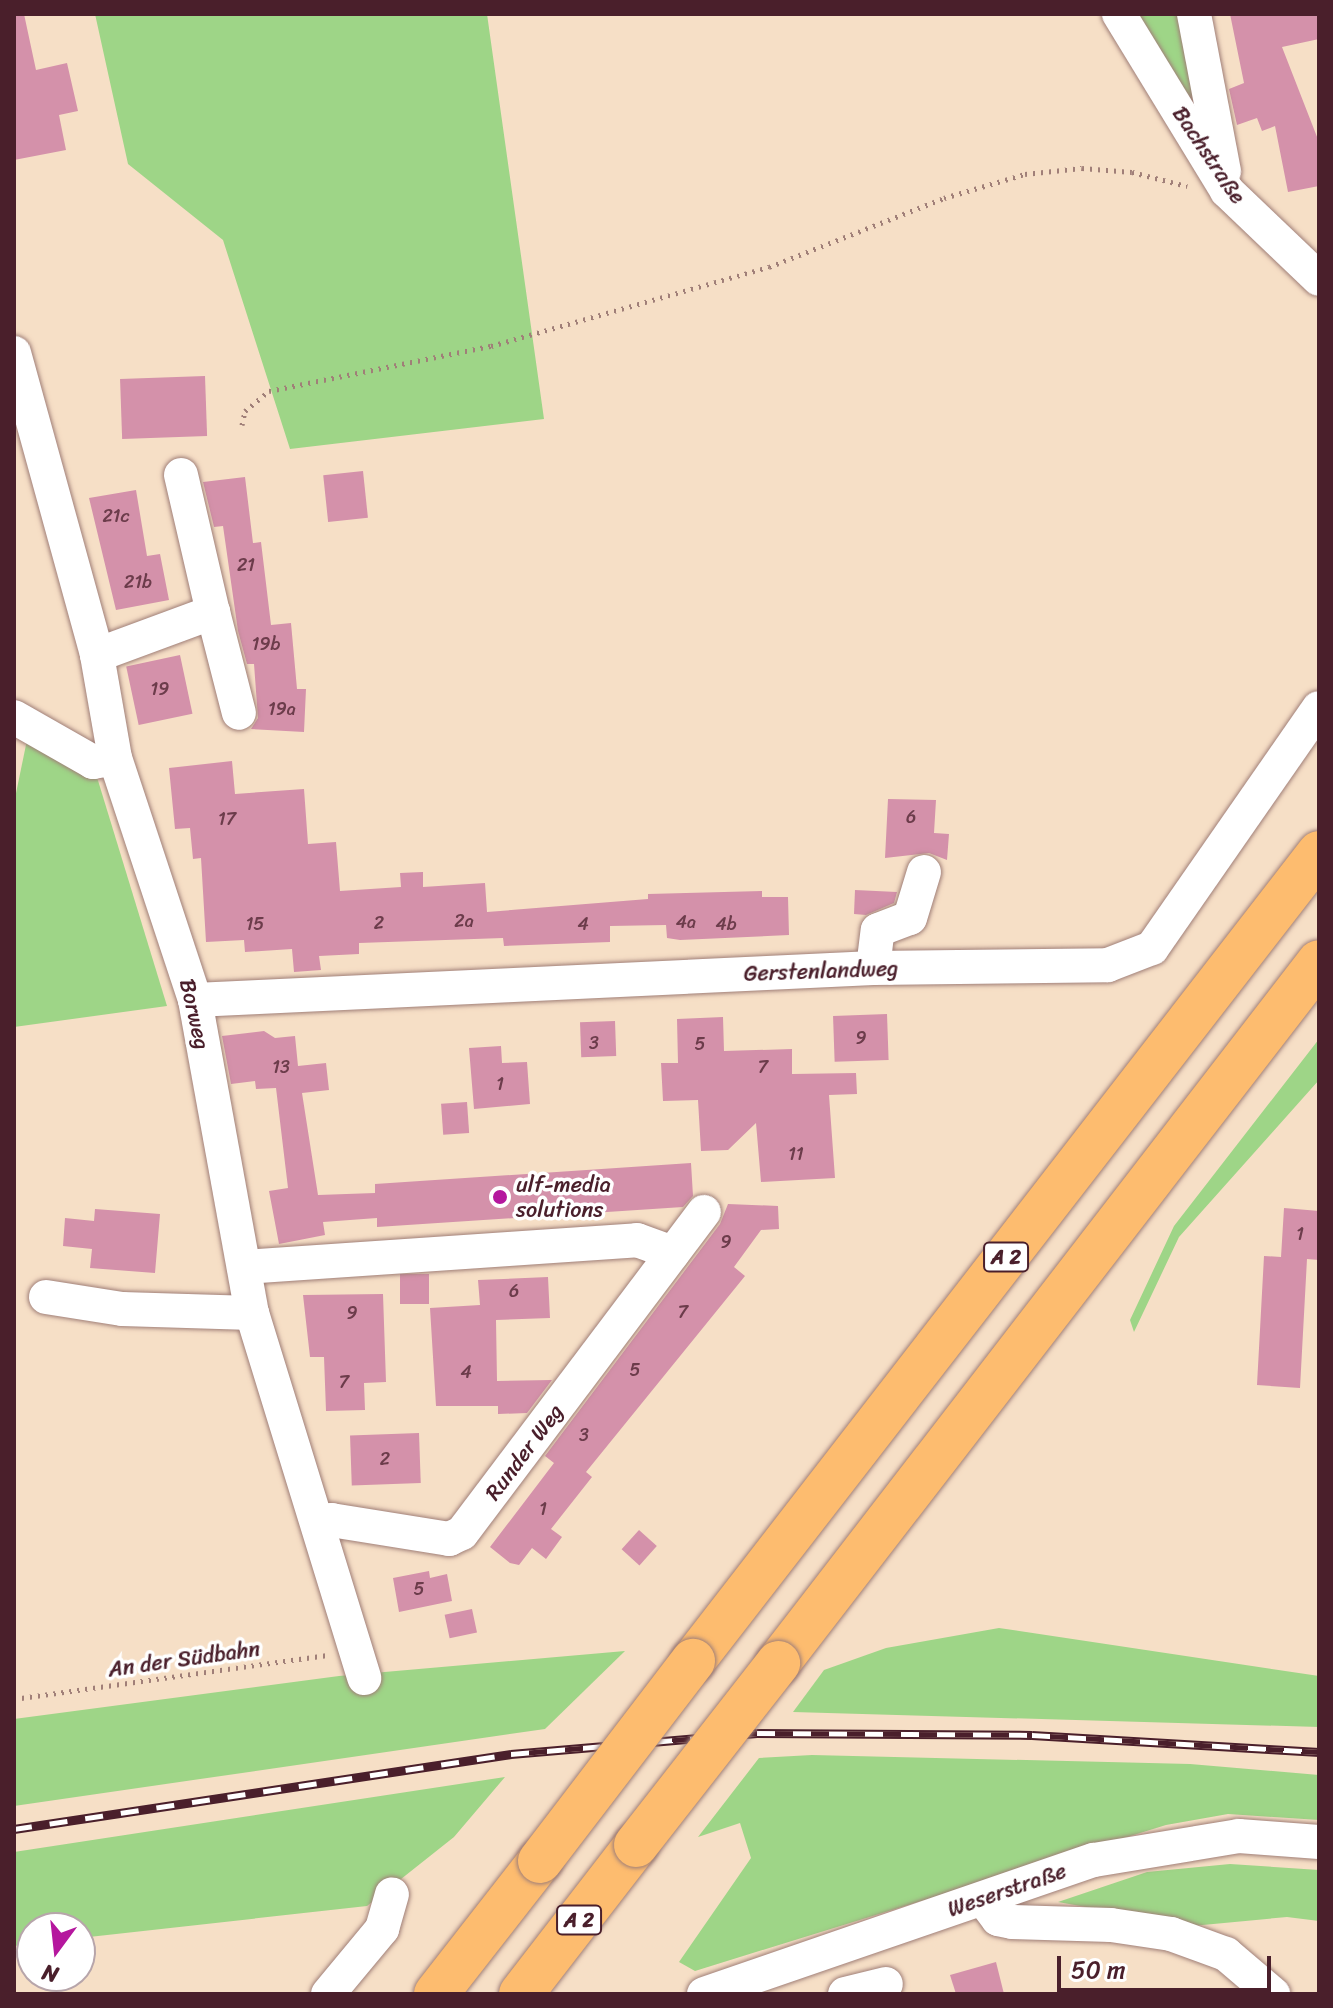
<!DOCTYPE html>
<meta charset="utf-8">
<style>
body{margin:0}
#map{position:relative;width:1333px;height:2008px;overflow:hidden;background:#f6dfc6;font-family:Sriracha,sans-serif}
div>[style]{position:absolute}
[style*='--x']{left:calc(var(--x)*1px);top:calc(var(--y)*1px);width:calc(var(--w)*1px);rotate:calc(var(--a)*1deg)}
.green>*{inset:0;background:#9ed587}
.building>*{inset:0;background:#d491aa;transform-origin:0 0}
.path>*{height:5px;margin-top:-2.5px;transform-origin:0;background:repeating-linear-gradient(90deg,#a07f78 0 2px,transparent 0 8px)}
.roads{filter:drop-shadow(0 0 2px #a07f78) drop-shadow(0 0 2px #a07f78)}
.minor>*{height:34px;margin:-17px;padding:0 17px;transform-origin:17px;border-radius:17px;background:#fff}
.highway>*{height:44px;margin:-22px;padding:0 22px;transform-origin:22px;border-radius:22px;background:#fdbc6f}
.rail>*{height:9px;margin-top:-4.5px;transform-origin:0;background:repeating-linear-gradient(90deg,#fff 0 18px,#4a1f2b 0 36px);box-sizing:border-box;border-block:2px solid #4a1f2b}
.bridges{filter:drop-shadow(0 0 2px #a07f78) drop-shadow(0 0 2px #a07f78)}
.highway-bridge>*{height:44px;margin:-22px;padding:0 22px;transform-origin:22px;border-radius:22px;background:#fdbc6f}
.dots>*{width:22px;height:22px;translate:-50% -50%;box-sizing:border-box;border:4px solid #fff;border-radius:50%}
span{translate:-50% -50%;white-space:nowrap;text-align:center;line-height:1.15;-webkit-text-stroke:7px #fff;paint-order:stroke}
.number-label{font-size:18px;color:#6c3c4b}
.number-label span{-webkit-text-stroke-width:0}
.shield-label span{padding:2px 6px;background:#fff;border:2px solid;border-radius:6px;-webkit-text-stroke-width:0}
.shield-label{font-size:20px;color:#4a1f2b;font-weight:700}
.street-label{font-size:22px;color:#4a1f2b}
.poi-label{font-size:22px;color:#4a1f2b}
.left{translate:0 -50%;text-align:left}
.frame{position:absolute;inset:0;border:16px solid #4a1f2b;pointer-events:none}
.north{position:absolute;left:16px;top:1912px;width:80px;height:80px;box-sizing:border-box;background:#fff;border:2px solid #b7a5aa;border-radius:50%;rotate:195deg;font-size:22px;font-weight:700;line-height:32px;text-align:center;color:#4a1f2b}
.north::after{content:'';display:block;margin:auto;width:28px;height:36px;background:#b5179e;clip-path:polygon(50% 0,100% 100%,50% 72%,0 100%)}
.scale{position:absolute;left:1057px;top:1956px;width:214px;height:36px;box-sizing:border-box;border:4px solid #4a1f2b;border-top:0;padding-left:10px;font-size:24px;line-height:28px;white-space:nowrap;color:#4a1f2b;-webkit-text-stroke:6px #fff;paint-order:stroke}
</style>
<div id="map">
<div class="green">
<i style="clip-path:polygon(95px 14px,487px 14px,544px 419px,290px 449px,223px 240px,128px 164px)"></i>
<i style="clip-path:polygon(1124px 14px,1185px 14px,1215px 167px)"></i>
<i style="clip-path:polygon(27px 740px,96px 774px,167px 1006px,14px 1027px,14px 803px)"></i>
<i style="clip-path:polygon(1319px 1039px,1319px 1080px,1179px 1237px,1134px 1332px,1130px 1320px,1174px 1226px)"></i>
<i style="clip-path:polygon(999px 1628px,1319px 1676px,1319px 1727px,793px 1712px,824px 1670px,886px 1648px)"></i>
<i style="clip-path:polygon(625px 1651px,545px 1729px,14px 1806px,14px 1719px,339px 1676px)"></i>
<i style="clip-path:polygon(812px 1755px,1190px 1764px,1319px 1775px,1319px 1820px,1228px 1814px,1166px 1825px,695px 1971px,679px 1962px,751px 1858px,740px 1823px,698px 1837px,759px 1758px)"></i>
<i style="clip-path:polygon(505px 1777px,454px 1837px,367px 1906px,80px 1938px,80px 1928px,32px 1928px,32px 1944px,14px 1946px,14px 1852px)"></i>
<i style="clip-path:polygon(1230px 1864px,1319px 1870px,1319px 1921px,1287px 1917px,1192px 1926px,1058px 1902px,1147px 1872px)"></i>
</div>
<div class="building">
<i style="clip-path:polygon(14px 14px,24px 14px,36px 70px,67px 63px,78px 111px,59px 115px,66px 150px,14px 160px)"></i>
<i style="clip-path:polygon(1230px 14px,1319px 14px,1319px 39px,1282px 47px,1319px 142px,1319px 186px,1288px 192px,1275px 126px,1262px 131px,1257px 118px,1237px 125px,1229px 89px,1244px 83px)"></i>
<i style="left:205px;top:376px;width:60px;height:85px;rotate:88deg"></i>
<i style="left:363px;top:471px;width:47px;height:40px;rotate:84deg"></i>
<i style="clip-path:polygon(245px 477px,253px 543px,261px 542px,271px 625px,291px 623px,297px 689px,306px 689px,304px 732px,251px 729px,258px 718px,254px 664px,247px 664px,238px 631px,223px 526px,214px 527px,203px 482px)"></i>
<i style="clip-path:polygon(136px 490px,147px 556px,160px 554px,169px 600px,116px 610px,89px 498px)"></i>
<i style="left:180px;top:655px;width:60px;height:55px;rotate:78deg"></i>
<i style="clip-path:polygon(232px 761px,235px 794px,304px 789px,308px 844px,336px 842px,340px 891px,401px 887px,400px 873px,423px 872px,423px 887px,485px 883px,487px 912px,648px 899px,648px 894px,762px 891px,762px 897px,788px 897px,789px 935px,680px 940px,667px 938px,666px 925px,610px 926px,610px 942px,504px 946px,503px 938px,359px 943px,359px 954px,319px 956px,321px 970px,294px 972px,292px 949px,245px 952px,244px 940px,206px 942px,201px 858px,193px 859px,190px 828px,175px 829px,169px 768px)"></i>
<i style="clip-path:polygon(888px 799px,936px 800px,934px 833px,949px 834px,947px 860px,929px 853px,885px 858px)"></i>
<i style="clip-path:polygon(855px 890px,897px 892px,894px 903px,866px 915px,854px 914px)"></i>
<i style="left:887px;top:1014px;width:46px;height:54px;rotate:88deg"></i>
<i style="clip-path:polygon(723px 1017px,724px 1051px,792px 1049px,792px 1074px,856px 1073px,857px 1094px,829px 1095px,835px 1178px,761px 1182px,756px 1123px,728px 1150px,701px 1151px,698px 1100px,663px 1101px,661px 1063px,678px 1063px,677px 1019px)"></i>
<i style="left:615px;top:1021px;width:35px;height:35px;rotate:88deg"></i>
<i style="clip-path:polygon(264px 1031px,275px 1038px,295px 1036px,298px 1066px,326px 1063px,329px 1090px,302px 1093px,318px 1195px,375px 1193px,375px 1184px,691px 1163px,693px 1196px,683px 1207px,377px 1227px,377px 1218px,323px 1222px,325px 1235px,279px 1244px,269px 1191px,288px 1188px,276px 1088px,256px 1089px,255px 1081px,231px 1084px,222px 1036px)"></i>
<i style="clip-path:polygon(501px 1046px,502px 1063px,527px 1062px,530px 1104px,474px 1109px,469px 1048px)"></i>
<i style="left:467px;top:1102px;width:31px;height:26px;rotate:86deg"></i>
<i style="clip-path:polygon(728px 1204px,778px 1206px,779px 1229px,761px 1230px,734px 1267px,745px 1276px,586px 1472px,592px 1477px,551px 1529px,562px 1537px,546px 1559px,532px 1548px,519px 1565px,510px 1563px,490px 1547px,554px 1463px,545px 1456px,720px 1224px)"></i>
<i style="clip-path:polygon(1284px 1208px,1319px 1211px,1319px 1260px,1307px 1259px,1300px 1388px,1257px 1385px,1264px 1256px,1281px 1257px)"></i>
<i style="clip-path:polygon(95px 1209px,160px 1214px,155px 1273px,90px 1268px,92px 1249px,63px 1246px,65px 1218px,94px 1221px)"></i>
<i style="left:429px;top:1274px;width:30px;height:29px;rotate:90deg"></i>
<i style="clip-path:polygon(548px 1277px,550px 1318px,496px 1320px,497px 1381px,552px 1380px,527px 1413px,498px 1414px,498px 1406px,436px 1406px,430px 1308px,480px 1305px,478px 1280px)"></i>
<i style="clip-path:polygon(383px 1294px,386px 1382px,364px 1383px,365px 1410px,326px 1411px,324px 1357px,310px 1357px,303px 1295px)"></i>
<i style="left:419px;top:1433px;width:50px;height:69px;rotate:88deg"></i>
<i style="left:639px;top:1530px;width:24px;height:26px;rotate:42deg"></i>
<i style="clip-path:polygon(429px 1571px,430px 1578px,447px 1574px,452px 1601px,399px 1612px,393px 1578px)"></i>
<i style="left:472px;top:1609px;width:24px;height:28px;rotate:78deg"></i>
<i style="clip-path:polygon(996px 1962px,1004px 1994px,956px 1994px,950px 1975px)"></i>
</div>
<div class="path">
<i style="--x:242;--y:425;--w:14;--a:-78"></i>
<i style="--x:245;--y:411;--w:31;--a:-40"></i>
<i style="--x:269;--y:391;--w:227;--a:-11.5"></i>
<i style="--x:491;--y:346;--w:289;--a:-15.9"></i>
<i style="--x:769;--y:267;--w:188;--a:-21.5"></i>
<i style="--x:944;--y:198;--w:84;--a:-16.5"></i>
<i style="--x:1025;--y:174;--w:57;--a:-6"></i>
<i style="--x:1082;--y:168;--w:50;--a:4.6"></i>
<i style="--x:1132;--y:172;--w:57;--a:14.3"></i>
<i style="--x:14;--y:1699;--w:315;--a:-8"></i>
</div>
<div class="roads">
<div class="minor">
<i style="--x:1119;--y:14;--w:207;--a:58.6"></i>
<i style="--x:1227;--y:191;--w:127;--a:43.7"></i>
<i style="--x:1194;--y:14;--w:160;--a:79.2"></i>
<i style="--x:14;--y:353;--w:313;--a:74.6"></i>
<i style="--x:97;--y:655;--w:105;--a:80.1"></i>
<i style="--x:115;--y:758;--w:255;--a:71.7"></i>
<i style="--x:195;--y:1000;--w:318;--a:79.7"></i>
<i style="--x:252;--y:1313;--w:382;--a:72.9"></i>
<i style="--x:181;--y:475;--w:141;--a:76.9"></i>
<i style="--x:97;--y:655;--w:124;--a:-20.3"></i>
<i style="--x:213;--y:612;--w:104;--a:75.6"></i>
<i style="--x:14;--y:717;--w:91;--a:29.7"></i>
<i style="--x:93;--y:762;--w:22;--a:-10"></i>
<i style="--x:873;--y:968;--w:38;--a:-83"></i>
<i style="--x:878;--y:930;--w:34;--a:-21"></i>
<i style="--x:910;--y:918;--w:48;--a:-73.1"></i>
<i style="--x:195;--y:1000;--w:679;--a:-2.7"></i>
<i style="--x:873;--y:968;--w:235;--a:-0.7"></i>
<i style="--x:1108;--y:965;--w:47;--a:-21.1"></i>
<i style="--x:1152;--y:948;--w:292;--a:-55.2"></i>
<i style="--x:244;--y:1267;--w:394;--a:-3.9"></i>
<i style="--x:637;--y:1240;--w:38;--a:20"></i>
<i style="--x:46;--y:1297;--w:77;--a:9"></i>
<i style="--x:122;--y:1309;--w:130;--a:1.8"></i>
<i style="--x:319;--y:1524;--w:13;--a:-18"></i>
<i style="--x:331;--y:1520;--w:120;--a:9.1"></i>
<i style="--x:449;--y:1539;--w:14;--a:-25"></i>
<i style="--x:462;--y:1533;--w:402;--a:-53"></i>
<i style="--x:983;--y:1899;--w:25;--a:53"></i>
<i style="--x:998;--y:1919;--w:14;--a:12"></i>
<i style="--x:1012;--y:1922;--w:99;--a:1.7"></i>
<i style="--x:1111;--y:1925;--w:61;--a:8.5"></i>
<i style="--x:1171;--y:1934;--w:59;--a:20"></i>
<i style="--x:1226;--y:1954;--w:62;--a:40.4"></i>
<i style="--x:328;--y:1994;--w:85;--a:-50.3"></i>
<i style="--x:382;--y:1929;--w:36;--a:-74"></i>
<i style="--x:704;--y:1994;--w:412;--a:-19"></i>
<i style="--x:1094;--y:1860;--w:147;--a:-9.4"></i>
<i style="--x:1239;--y:1836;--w:80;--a:4.3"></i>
<i style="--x:845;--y:1994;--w:42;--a:-13.7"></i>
</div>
<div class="highway">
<i style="--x:693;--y:1661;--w:1022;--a:-52.23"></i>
<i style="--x:778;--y:1663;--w:885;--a:-52.34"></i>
<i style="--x:436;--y:1994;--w:169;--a:-52"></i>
<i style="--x:521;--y:1994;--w:188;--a:-52.3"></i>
</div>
</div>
<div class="rail">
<i style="--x:14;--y:1829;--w:503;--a:-8.58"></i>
<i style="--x:511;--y:1754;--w:247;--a:-4.9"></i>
<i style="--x:757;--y:1733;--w:275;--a:0.4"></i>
<i style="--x:1032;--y:1735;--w:288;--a:3.4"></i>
</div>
<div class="bridges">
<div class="highway-bridge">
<i style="--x:636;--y:1845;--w:231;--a:-52"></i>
<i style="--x:540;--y:1861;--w:252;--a:-52.6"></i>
</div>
</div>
<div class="dots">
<i style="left:500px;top:1197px;background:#b5179e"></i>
</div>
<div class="number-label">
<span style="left:116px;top:516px">21c</span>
<span style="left:246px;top:565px">21</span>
<span style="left:138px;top:582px">21b</span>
<span style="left:266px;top:644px">19b</span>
<span style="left:160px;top:689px">19</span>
<span style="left:282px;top:709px">19a</span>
<span style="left:911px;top:817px">6</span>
<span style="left:227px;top:819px">17</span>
<span style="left:464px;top:921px">2a</span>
<span style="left:686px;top:922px">4a</span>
<span style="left:379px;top:923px">2</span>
<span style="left:255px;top:924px">15</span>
<span style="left:583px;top:924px">4</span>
<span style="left:726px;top:924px">4b</span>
<span style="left:861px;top:1038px">9</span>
<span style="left:594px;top:1043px">3</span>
<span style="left:700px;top:1044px">5</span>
<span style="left:281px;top:1067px">13</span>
<span style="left:763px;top:1067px">7</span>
<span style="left:500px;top:1084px">1</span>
<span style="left:796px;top:1154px">11</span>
<span style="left:1300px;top:1234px">1</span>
<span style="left:726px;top:1242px">9</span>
<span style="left:514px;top:1291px">6</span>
<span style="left:683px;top:1312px">7</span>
<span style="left:352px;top:1313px">9</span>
<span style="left:635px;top:1370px">5</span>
<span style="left:466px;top:1372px">4</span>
<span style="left:344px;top:1382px">7</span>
<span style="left:584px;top:1435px">3</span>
<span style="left:385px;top:1459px">2</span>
<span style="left:543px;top:1509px">1</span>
<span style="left:419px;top:1589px">5</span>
</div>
<div class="shield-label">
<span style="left:1006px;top:1257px">A 2</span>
<span style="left:579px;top:1920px">A 2</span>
</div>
<div class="street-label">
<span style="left:1209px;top:155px;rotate:56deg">Bachstraße</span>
<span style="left:821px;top:971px;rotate:-2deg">Gerstenlandweg</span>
<span style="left:195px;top:1014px;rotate:77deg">Borweg</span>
<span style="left:524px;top:1452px;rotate:-53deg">Runder Weg</span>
<span style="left:184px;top:1659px;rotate:-8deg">An der Südbahn</span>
<span style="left:1007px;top:1890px;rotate:-19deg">Weserstraße</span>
</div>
<div class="poi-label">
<span class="left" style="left:516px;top:1197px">ulf-media<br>solutions</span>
</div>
<div class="frame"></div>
<div class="north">N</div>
<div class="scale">50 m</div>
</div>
